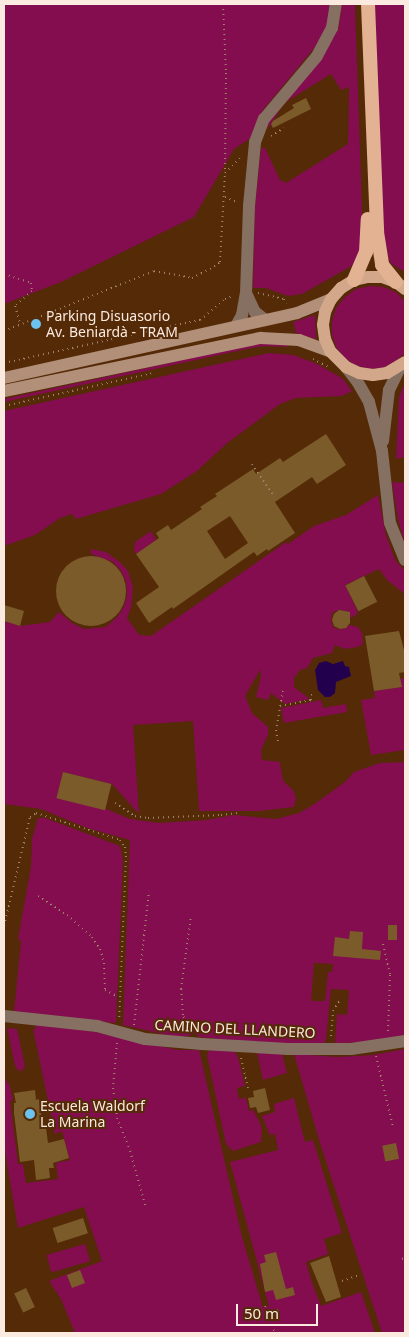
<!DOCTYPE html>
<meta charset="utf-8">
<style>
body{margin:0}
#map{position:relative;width:409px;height:1337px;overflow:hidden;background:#552a07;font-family:"Noto Sans",sans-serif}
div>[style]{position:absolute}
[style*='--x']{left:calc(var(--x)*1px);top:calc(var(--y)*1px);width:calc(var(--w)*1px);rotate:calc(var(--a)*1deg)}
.green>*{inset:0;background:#830d4e;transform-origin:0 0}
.water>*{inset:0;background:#23004e}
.building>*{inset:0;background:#7c5b2b;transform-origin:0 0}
.round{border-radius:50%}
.path>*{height:2px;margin-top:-1px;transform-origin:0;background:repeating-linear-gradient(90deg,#a0816a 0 1px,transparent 0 5px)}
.minor>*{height:12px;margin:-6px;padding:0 6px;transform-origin:6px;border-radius:6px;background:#867062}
.secondary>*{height:12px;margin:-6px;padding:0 6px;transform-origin:6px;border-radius:6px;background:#b28f79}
.primary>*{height:12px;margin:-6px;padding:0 6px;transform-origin:6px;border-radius:6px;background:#d3a78a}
.trunk>*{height:14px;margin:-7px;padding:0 7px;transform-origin:7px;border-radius:7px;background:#e2b292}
.dots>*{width:14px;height:14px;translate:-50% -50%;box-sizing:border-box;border:2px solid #552a07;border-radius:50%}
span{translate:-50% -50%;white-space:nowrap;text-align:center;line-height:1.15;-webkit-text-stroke:4px #552a07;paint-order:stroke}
.poi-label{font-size:14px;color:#fbeae0}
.left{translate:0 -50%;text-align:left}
.street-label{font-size:14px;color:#fbeae0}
.frame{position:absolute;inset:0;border:5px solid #fbeae0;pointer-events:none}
.scale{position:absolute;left:236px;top:1304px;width:82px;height:22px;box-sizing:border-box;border:2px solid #fbeae0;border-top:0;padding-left:6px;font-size:15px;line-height:18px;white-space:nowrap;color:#fbeae0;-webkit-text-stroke:4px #552a07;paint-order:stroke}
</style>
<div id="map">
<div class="green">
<i style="clip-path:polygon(4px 4px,332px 4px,326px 28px,315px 47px,263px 110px,252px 137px,234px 149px,194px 217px,61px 282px,4px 304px)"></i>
<i style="clip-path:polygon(342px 4px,355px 4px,363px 240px,355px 264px,302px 294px,288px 296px,266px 288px,253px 288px,255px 206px,261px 148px,265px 148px,280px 180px,286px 183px,348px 144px,349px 87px,341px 90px,331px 74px,284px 103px,268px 129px,269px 122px,338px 30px)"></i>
<i style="clip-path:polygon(373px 4px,405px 4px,405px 272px,390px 263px,381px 229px)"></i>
<i style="clip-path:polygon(370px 286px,384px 287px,397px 293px,405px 302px,405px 353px,395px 362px,383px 368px,370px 369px,357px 366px,346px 359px,337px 349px,332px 335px,332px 321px,336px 308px,345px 297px,356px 289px)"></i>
<i style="clip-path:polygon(315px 315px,316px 339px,296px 333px,293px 322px)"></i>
<i style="clip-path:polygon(266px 342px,287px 344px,287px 347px,266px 346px,251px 348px,4px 402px,4px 399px)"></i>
<i style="clip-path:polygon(269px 353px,293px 355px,315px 363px,342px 378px,352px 391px,342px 396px,296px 398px,280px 404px,226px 444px,197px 471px,161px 494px,76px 519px,72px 514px,60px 518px,35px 535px,4px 546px,4px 411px)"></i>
<i style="clip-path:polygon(405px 383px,405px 457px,396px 459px,399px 397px)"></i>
<i style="clip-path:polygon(392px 482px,405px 483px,405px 545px,398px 519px)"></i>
<i style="clip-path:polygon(evenodd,378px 495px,386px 535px,395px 560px,405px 571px,405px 594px,387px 580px,379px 569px,345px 585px,358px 612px,357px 614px,351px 618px,346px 611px,339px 610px,332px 613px,331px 620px,333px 627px,340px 630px,350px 625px,358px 627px,362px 633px,363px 644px,358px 647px,345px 649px,335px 645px,332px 653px,313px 658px,307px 668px,300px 670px,294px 678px,294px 687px,310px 699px,285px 704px,271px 693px,268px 700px,256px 697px,261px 676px,260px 670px,245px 696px,252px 713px,268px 727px,268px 735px,261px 750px,262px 760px,280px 762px,283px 781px,293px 790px,296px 798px,294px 807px,259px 811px,199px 811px,193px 721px,133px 725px,139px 814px,112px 784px,63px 772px,57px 798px,106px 809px,130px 819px,159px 823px,207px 820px,234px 815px,276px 819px,299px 813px,313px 805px,345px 782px,354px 772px,380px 763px,405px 762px,405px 1037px,384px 1038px,381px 1042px,335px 1043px,337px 1014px,347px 1015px,349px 990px,331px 989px,326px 1039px,324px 1045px,261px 1043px,199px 1037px,197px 1034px,191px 1033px,190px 1036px,172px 1036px,123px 1025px,130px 840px,87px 828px,41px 809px,4px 804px,4px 621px,20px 626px,50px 622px,59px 612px,72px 623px,84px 629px,106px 627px,118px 616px,124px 606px,127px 595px,126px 582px,121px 571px,113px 562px,91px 554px,91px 549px,106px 552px,120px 562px,128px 571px,133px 587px,131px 608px,127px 618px,139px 635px,151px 636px,286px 542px,288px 544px,314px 526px,346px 515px,378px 495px,314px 963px,333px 964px,332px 972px,328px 972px,325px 1001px,311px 1001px,314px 963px)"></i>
<i style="clip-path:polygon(151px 531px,156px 540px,136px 554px,134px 550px,135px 542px)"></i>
<i style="clip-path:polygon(405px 678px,405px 750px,371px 755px,361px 700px,375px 698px,374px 691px,401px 687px,400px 679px)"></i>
<i style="clip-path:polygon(321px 700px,323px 708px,346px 704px,347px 712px,284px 723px,281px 708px)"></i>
<i style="clip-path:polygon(38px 818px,45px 818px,120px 846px,123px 860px,116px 1023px,14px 1012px,21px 941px,18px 939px,31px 867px,32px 839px)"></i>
<i style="clip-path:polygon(35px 1023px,96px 1032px,178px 1050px,199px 1050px,242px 1237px,263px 1308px,269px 1306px,230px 1162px,278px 1150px,275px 1134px,270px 1135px,262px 1116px,275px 1112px,274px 1104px,294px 1098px,305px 1142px,313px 1140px,342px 1233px,324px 1239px,328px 1254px,306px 1262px,311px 1280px,321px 1306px,361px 1292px,375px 1333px,75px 1333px,61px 1299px,49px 1281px,102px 1261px,84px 1207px,18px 1228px,4px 1146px,4px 1077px,10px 1086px,13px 1100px,10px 1101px,18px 1164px,23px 1164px,26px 1183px,58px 1179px,56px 1163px,70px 1160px,62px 1131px,55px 1134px,33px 1029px,36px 1029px)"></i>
<i style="clip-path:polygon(7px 1028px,17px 1029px,25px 1066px,22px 1071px,18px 1070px,15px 1066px)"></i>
<i style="clip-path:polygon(210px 1049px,233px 1050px,238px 1057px,245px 1086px,237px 1088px,239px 1099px,246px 1098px,249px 1111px,253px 1110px,260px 1123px,262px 1129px,261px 1142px,233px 1151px,226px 1144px,207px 1055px)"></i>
<i style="clip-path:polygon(405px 1049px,405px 1333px,382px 1333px,320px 1143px,294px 1054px,337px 1057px,373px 1055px)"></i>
<i style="clip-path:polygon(257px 1052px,282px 1053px,287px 1073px,263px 1080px)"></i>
<i style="left:85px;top:1244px;width:18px;height:40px;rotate:74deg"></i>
</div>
<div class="water">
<i style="clip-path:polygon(326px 661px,333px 664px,343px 661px,345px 666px,349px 667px,351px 676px,336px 682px,335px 693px,330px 697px,325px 697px,318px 690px,315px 670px,319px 663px)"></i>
</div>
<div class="building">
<i style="clip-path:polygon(306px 98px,311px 109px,273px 128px,271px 124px,273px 121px,294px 108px,292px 105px)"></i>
<i style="clip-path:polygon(evenodd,326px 434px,346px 465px,317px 484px,312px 477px,275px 502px,295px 533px,268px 551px,267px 549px,257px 556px,254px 552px,173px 609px,172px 607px,149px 623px,136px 603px,159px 587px,136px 554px,159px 538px,156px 533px,168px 525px,171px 530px,202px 509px,200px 507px,217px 496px,215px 494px,253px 469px,256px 474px,280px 458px,283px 462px,326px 434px,230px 516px,248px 543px,225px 559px,207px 531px,230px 516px)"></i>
<i class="round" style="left:56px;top:556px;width:70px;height:70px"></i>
<i style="left:364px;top:576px;width:29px;height:21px;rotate:63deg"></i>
<i style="clip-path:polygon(4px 605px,24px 611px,20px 626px,4px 621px)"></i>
<i style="clip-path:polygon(339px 610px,350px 612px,350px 623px,346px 628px,340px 629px,334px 626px,332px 620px,334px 614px)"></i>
<i style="clip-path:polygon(399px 631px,405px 654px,405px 672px,399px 673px,402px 687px,374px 691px,365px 636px)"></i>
<i style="left:63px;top:772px;width:50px;height:27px;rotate:14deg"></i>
<i style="left:388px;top:925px;width:9px;height:15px"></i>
<i style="clip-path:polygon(350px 931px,363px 932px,362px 949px,381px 951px,380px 960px,333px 956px,335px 937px,349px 939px)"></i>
<i style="clip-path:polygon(265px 1088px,270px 1110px,258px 1113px,256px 1107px,250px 1108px,248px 1098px,254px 1097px,253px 1091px)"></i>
<i style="clip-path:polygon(35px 1090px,36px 1100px,39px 1099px,43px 1129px,46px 1128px,48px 1143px,64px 1139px,69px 1158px,53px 1163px,54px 1168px,49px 1168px,50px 1178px,36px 1180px,34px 1160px,20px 1162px,14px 1113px,14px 1103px,16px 1103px,14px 1093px)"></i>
<i style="left:396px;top:1143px;width:16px;height:14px;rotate:79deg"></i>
<i style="left:83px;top:1218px;width:16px;height:32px;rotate:72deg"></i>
<i style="clip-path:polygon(276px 1252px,286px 1289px,293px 1287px,295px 1295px,276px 1300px,273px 1290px,265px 1292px,260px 1264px,266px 1262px,264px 1255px)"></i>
<i style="clip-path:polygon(329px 1256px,341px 1297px,326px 1302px,310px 1263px)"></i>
<i style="left:80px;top:1270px;width:14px;height:14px;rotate:69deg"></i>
<i style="left:26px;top:1288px;width:21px;height:13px;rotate:65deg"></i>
</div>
<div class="path">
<i style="--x:223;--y:4;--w:69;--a:87.5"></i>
<i style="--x:226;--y:73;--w:100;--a:90.6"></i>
<i style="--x:225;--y:173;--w:24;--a:-45"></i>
<i style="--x:271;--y:136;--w:15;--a:-32"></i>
<i style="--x:225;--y:197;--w:13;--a:23"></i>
<i style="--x:4;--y:274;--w:28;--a:18"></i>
<i style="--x:31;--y:283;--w:8;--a:83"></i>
<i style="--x:32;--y:291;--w:23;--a:139"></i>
<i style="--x:15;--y:306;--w:19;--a:74"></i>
<i style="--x:258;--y:293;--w:27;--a:13"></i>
<i style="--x:284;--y:299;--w:5;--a:68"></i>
<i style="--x:4;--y:331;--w:162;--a:-21.8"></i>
<i style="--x:154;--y:271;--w:39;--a:10"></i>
<i style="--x:192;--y:278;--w:20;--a:-27"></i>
<i style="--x:210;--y:269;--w:12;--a:-35"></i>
<i style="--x:220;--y:262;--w:89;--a:-86.8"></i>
<i style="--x:313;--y:359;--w:18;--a:27"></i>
<i style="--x:4;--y:363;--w:201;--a:-12.4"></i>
<i style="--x:200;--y:320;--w:33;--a:-40"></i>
<i style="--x:225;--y:299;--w:9;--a:-21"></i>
<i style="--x:4;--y:406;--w:153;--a:-12.5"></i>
<i style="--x:252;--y:464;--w:40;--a:56"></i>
<i style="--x:280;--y:706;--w:32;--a:-11"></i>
<i style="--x:311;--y:700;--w:5;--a:-90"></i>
<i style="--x:311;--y:695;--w:4;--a:-34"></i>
<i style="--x:278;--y:741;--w:10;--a:-101"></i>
<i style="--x:276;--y:731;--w:43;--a:-80.5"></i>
<i style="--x:115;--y:803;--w:24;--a:33"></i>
<i style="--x:135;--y:816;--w:13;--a:9"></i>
<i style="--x:148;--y:818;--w:73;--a:-2.4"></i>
<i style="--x:221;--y:815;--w:17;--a:-7"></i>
<i style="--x:38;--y:896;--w:35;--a:33"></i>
<i style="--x:67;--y:915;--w:33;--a:41"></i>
<i style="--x:92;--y:937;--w:14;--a:56"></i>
<i style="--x:100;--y:949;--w:15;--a:74"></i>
<i style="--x:104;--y:963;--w:27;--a:88"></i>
<i style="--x:105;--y:990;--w:13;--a:27"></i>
<i style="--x:4;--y:926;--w:112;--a:-76.6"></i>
<i style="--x:30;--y:817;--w:7;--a:-34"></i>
<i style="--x:36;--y:813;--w:88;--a:17.8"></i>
<i style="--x:120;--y:840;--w:9;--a:54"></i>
<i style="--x:125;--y:847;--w:9;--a:84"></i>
<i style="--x:126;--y:856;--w:165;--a:92.4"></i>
<i style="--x:383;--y:944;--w:32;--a:77"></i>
<i style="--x:390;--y:975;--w:57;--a:92"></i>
<i style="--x:134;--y:1025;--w:135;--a:-83.6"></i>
<i style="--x:188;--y:1032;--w:18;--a:-106"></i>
<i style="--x:183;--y:1015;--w:26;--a:-94"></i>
<i style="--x:181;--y:989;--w:74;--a:-82.2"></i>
<i style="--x:331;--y:1036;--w:25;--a:-85"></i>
<i style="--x:333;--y:1011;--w:13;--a:-58"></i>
<i style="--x:117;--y:1043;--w:45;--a:95.1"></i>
<i style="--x:113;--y:1088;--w:30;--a:82"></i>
<i style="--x:117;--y:1118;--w:35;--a:68"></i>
<i style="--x:130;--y:1151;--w:59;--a:74.3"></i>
<i style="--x:376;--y:1056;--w:73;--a:76.5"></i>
<i style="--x:241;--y:1058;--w:31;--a:77"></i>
<i style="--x:402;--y:1259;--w:3;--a:-18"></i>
<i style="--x:342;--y:1281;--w:18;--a:-19"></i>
<i style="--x:265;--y:1306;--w:29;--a:70"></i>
<i style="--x:268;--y:1313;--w:14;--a:-17"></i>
<i style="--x:404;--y:1333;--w:3;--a:-72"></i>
</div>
<div class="minor">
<i style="--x:246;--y:293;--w:21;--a:65"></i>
<i style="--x:255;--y:312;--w:11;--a:38"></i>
<i style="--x:236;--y:326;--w:13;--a:-61"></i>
<i style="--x:242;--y:315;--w:22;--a:-80"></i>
<i style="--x:246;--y:293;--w:87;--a:-88"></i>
<i style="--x:249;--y:206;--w:64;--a:-84.6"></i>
<i style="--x:255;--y:142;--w:25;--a:-69"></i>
<i style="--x:264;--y:119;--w:82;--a:-49.9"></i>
<i style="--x:317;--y:56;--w:32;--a:-62"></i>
<i style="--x:332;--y:28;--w:24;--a:-81"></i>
<i style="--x:346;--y:367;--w:18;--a:52"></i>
<i style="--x:357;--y:381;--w:24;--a:60"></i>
<i style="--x:369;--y:402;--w:51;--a:75.1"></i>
<i style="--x:382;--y:451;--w:72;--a:83.7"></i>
<i style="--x:390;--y:523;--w:40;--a:68"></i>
<i style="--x:383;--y:441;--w:51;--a:-83.3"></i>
<i style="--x:389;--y:390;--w:25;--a:-64"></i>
<i style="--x:4;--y:1016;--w:94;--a:6.1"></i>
<i style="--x:97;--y:1026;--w:50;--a:15.2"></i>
<i style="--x:145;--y:1039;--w:57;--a:5"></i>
<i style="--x:202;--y:1044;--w:86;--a:3.3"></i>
<i style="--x:288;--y:1049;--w:63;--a:0"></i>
<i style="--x:351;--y:1049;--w:55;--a:-8.4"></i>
</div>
<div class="secondary">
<i style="--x:4;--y:378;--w:300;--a:-12.5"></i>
<i style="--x:297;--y:313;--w:37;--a:-22"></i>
<i style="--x:4;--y:391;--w:262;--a:-11.7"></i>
<i style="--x:261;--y:338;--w:38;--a:3"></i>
<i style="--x:299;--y:340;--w:33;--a:20"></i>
</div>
<div class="primary">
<i style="--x:405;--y:289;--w:11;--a:-142"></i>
<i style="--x:396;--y:282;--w:15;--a:-160"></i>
<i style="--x:382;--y:277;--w:14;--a:180"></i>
<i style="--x:368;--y:277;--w:14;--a:168"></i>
<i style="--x:354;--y:280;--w:15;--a:148"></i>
<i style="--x:341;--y:288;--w:15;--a:132"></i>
<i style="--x:331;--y:299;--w:14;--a:115"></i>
<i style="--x:325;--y:312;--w:13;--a:99"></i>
<i style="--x:323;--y:325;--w:14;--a:82"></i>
<i style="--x:325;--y:339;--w:13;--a:67"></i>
<i style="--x:330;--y:351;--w:23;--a:45"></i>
<i style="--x:346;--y:367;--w:14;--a:25"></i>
<i style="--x:359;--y:373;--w:14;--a:8"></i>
<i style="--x:373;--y:375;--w:14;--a:-8"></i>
<i style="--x:387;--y:373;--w:21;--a:-31"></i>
</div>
<div class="trunk">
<i style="--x:368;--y:4;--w:228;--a:87.7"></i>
<i style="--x:377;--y:232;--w:33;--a:81"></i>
<i style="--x:382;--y:265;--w:22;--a:51"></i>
<i style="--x:354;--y:280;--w:30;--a:-67"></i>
<i style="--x:366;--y:252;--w:33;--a:-87"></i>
</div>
<div class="dots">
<i style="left:36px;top:324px;background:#6cc3f2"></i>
<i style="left:30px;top:1114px;background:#6cc3f2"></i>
</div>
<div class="poi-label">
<span class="left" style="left:46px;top:324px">Parking Disuasorio<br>Av. Beniardà - TRAM</span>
<span class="left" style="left:40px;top:1114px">Escuela Waldorf<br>La Marina</span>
</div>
<div class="street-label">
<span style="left:235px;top:1029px;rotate:3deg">CAMINO DEL LLANDERO</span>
</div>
<div class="frame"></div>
<div class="scale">50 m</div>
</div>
